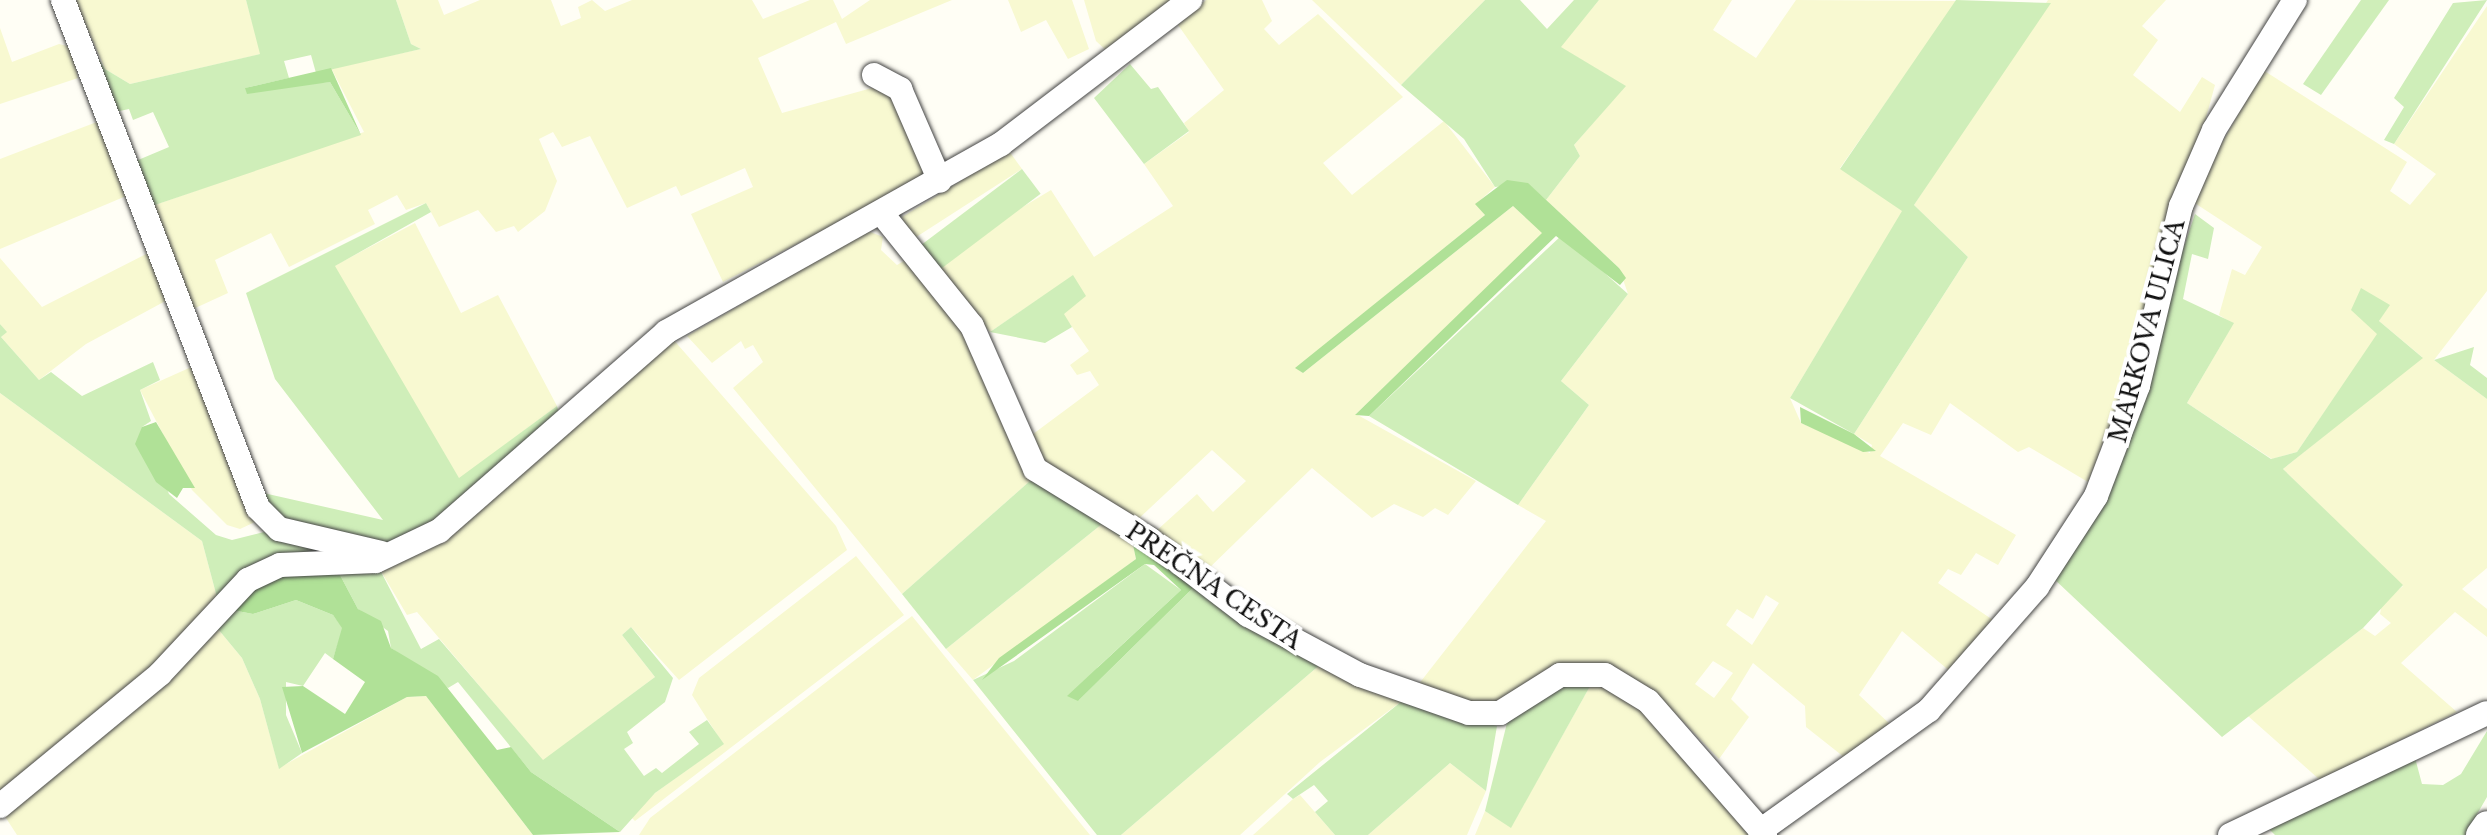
<!DOCTYPE html>
<meta charset="utf-8">
<style>
body{margin:0}
#map{position:relative;width:2487px;height:835px;overflow:hidden;background:#fffef5;font-family:"Libre Baskerville",serif}
div>[style]{position:absolute}
[style*='--x']{left:calc(var(--x)*1px);top:calc(var(--y)*1px);width:calc(var(--w)*1px);rotate:calc(var(--a)*1deg)}
.farmland>*{inset:0;background:#f8f9d1}
.green>*{inset:0;background:#cfeeb9;transform-origin:0 0}
.forest>*{inset:0;background:#b0e197}
.roads{filter:drop-shadow(0 0 2px #444) drop-shadow(0 0 2px #444)}
.minor>*{height:24px;margin:-12px;padding:0 12px;transform-origin:12px;border-radius:12px;background:#fff}
.tertiary>*{height:28px;margin:-14px;padding:0 14px;transform-origin:14px;border-radius:14px;background:#fff}
span{translate:-50% -50%;white-space:nowrap;text-align:center;line-height:1.15;-webkit-text-stroke:8px #fff;paint-order:stroke}
.street-label{font-size:24px;color:#111}
</style>
<div id="map">
<div class="farmland">
<i style="clip-path:polygon(75px 0,246px 0,261px 54px,130px 84px,105px 69px)"></i>
<i style="clip-path:polygon(396px 0,438px 0,444px 15px,480px 0,551px 0,561px 26px,581px 18px,578px 7px,592px 0,605px 11px,632px 0,752px 0,763px 19px,810px 0,833px 0,842px 19px,870px 0,952px 0,846px 44px,836px 22px,758px 58px,782px 113px,879px 86px,889px 91px,932px 174px,723px 282px,691px 214px,753px 187px,745px 168px,681px 196px,676px 186px,627px 208px,590px 136px,562px 147px,553px 132px,539px 139px,557px 181px,545px 211px,518px 232px,514px 226px,496px 232px,478px 210px,439px 227px,426px 203px,406px 210px,397px 195px,368px 210px,375px 224px,289px 267px,271px 233px,215px 260px,228px 293px,191px 310px,149px 207px,364px 132px,331px 68px,421px 49px,411px 44px)"></i>
<i style="clip-path:polygon(1008px 0,1072px 0,1089px 49px,1068px 59px,1046px 20px,1021px 32px)"></i>
<i style="clip-path:polygon(1084px 0,1180px 0,1110px 54px,1096px 41px)"></i>
<i style="clip-path:polygon(1206px 0,1262px 0,1272px 21px,1264px 29px,1279px 45px,1318px 14px,1403px 97px,1323px 163px,1352px 195px,1444px 121px,1495px 187px,1476px 204px,1485px 215px,1296px 368px,1303px 373px,1513px 206px,1543px 233px,1356px 414px,1476px 481px,1448px 515px,1435px 508px,1423px 517px,1394px 504px,1372px 518px,1312px 468px,1203px 574px,1155px 532px,1197px 494px,1213px 512px,1246px 481px,1212px 450px,1134px 523px,1036px 461px,1025px 440px,1099px 385px,1090px 371px,1077px 375px,1070px 365px,1089px 351px,1063px 314px,1073px 276px,990px 332px,930px 263px,1051px 190px,1094px 257px,1173px 206px,1144px 164px,1189px 132px,1184px 123px,1224px 90px,1178px 25px)"></i>
<i style="clip-path:polygon(1312px 0,1485px 0,1401px 85px)"></i>
<i style="clip-path:polygon(evenodd,1599px 0,1732px 0,1713px 30px,1756px 58px,1796px 0,1957px 1px,1840px 168px,1903px 211px,1790px 398px,1801px 423px,1870px 453px,1872px 445px,1854px 434px,1968px 257px,1914px 205px,2048px 0,2166px 0,2142px 26px,2158px 40px,2133px 75px,2180px 112px,2202px 77px,2215px 85px,2148px 327px,2088px 482px,2029px 447px,2018px 452px,1950px 403px,1931px 435px,1903px 423px,1880px 456px,2016px 535px,1998px 565px,1976px 553px,1961px 575px,1948px 569px,1938px 583px,1996px 622px,1952px 673px,1902px 631px,1859px 695px,1892px 726px,1849px 761px,1806px 727px,1805px 706px,1753px 663px,1731px 699px,1749px 717px,1719px 759px,1674px 712px,1613px 671px,1489px 708px,1418px 685px,1546px 521px,1518px 505px,1589px 405px,1561px 381px,1628px 294px,1619px 268px,1546px 200px,1580px 156px,1574px 145px,1625px 86px,1560px 47px,1599px 0,1766px 595px,1779px 603px,1752px 645px,1726px 625px,1737px 609px,1753px 619px,1766px 595px,1599px 0,1713px 661px,1733px 673px,1714px 698px,1695px 684px,1713px 661px)"></i>
<i style="clip-path:polygon(2487px 6px,2487px 291px,2434px 360px,2487px 399px,2487px 568px,2462px 589px,2487px 609px,2487px 637px,2455px 612px,2401px 663px,2457px 712px,2320px 780px,2248px 716px,2363px 628px,2375px 636px,2391px 623px,2380px 614px,2382px 603px,2403px 586px,2283px 469px,2422px 357px,2379px 321px,2389px 304px,2352px 310px,2378px 334px,2297px 452px,2272px 459px,2187px 403px,2233px 324px,2219px 315px,2232px 269px,2245px 275px,2262px 247px,2190px 200px,2263px 70px,2407px 162px,2390px 191px,2410px 205px,2436px 174px,2394px 144px)"></i>
<i style="clip-path:polygon(0 28px,12px 62px,59px 44px,71px 47px,78px 78px,0 104px)"></i>
<i style="clip-path:polygon(102px 120px,131px 194px,0 249px,0 159px)"></i>
<i style="clip-path:polygon(1009px 151px,1022px 169px,910px 241px,902px 217px)"></i>
<i style="clip-path:polygon(415px 223px,461px 313px,498px 295px,557px 406px,459px 479px,334px 266px)"></i>
<i style="clip-path:polygon(868px 231px,883px 237px,881px 250px,897px 265px,909px 258px,954px 314px,1031px 480px,902px 594px,733px 388px,763px 362px,753px 345px,745px 349px,741px 341px,712px 363px,687px 336px)"></i>
<i style="clip-path:polygon(154px 250px,171px 298px,86px 344px,39px 380px,1px 337px,6px 332px,0 324px,0 258px,42px 307px)"></i>
<i style="clip-path:polygon(672px 338px,836px 526px,847px 550px,679px 680px,631px 627px,622px 635px,655px 677px,543px 761px,417px 612px,407px 615px,379px 568px,483px 508px)"></i>
<i style="clip-path:polygon(198px 364px,255px 522px,240px 529px,227px 525px,192px 490px,140px 390px)"></i>
<i style="clip-path:polygon(0 393px,202px 541px,219px 605px,183px 647px,0 795px)"></i>
<i style="clip-path:polygon(1102px 524px,1133px 545px,1136px 559px,973px 680px,946px 649px)"></i>
<i style="clip-path:polygon(856px 556px,904px 615px,635px 821px,630px 816px,655px 793px,723px 744px,692px 695px,699px 678px)"></i>
<i style="clip-path:polygon(912px 616px,1090px 835px,639px 835px,650px 818px)"></i>
<i style="clip-path:polygon(218px 629px,242px 658px,260px 699px,279px 768px,407px 697px,426px 696px,533px 835px,17px 835px,4px 815px)"></i>
<i style="clip-path:polygon(1322px 663px,1402px 701px,1320px 762px,1240px 835px,1121px 835px)"></i>
<i style="clip-path:polygon(1594px 679px,1633px 701px,1755px 835px,1475px 835px,1485px 811px,1511px 827px)"></i>
<i style="clip-path:polygon(1450px 763px,1486px 791px,1467px 835px,1368px 835px)"></i>
<i style="clip-path:polygon(1300px 795px,1335px 835px,1253px 835px,1293px 799px)"></i>
</div>
<div class="green">
<i style="clip-path:polygon(246px 0,396px 0,411px 44px,421px 49px,316px 73px,311px 55px,284px 61px,289px 78px,245px 88px,330px 82px,361px 135px,149px 207px,131px 163px,169px 147px,153px 112px,133px 120px,129px 109px,115px 112px,88px 41px,105px 69px,130px 84px,260px 54px)"></i>
<i style="clip-path:polygon(1485px 0,1520px 0,1547px 29px,1574px 0,1599px 0,1561px 47px,1626px 86px,1574px 145px,1580px 156px,1546px 200px,1527px 183px,1495px 187px,1464px 139px,1401px 85px)"></i>
<i style="clip-path:polygon(1956px 0,2051px 3px,1914px 205px,1968px 257px,1854px 434px,1790px 398px,1902px 211px,1840px 169px)"></i>
<i style="clip-path:polygon(2361px 0,2389px 0,2321px 95px,2303px 84px)"></i>
<i style="clip-path:polygon(2487px 0,2394px 144px,2384px 140px,2404px 107px,2394px 98px,2453px 3px)"></i>
<i style="clip-path:polygon(1130px 64px,1151px 89px,1158px 87px,1189px 131px,1144px 164px,1094px 98px)"></i>
<i style="left:1022px;top:169px;width:31px;height:133px;rotate:53deg"></i>
<i style="clip-path:polygon(426px 203px,431px 212px,335px 266px,459px 478px,557px 406px,562px 423px,435px 525px,387px 546px,283px 526px,259px 492px,383px 520px,275px 379px,246px 293px)"></i>
<i style="clip-path:polygon(2195px 214px,2214px 228px,2208px 259px,2192px 254px,2183px 299px,2234px 323px,2187px 403px,2271px 459px,2297px 452px,2377px 334px,2351px 310px,2361px 288px,2390px 305px,2379px 321px,2423px 358px,2283px 469px,2403px 585px,2363px 628px,2222px 737px,2053px 578px,2094px 512px)"></i>
<i style="clip-path:polygon(1562px 235px,1628px 294px,1561px 381px,1589px 405px,1518px 505px,1369px 416px)"></i>
<i style="clip-path:polygon(1073px 275px,1086px 296px,1064px 314px,1072px 327px,1045px 343px,990px 332px)"></i>
<i style="clip-path:polygon(0 324px,7px 332px,1px 337px,39px 380px,51px 372px,82px 396px,153px 362px,160px 380px,140px 390px,151px 421px,142px 427px,169px 494px,216px 535px,232px 540px,264px 532px,343px 551px,219px 605px,202px 541px,0 393px)"></i>
<i style="clip-path:polygon(2474px 347px,2470px 365px,2487px 378px,2487px 399px,2434px 360px)"></i>
<i style="clip-path:polygon(1031px 480px,1102px 524px,946px 649px,902px 594px)"></i>
<i style="clip-path:polygon(1145px 564px,1181px 590px,1098px 667px,1078px 701px,1194px 587px,1322px 663px,1121px 835px,1097px 835px,973px 680px,1014px 661px)"></i>
<i style="clip-path:polygon(379px 568px,421px 649px,439px 639px,543px 760px,655px 677px,622px 635px,631px 627px,673px 678px,665px 702px,627px 732px,633px 743px,624px 749px,644px 776px,656px 768px,662px 773px,699px 744px,689px 732px,707px 720px,724px 744px,655px 793px,620px 832px,531px 772px,458px 682px,448px 688px,391px 648px,388px 631px,358px 609px,340px 575px)"></i>
<i style="clip-path:polygon(296px 600px,333px 615px,343px 628px,333px 659px,325px 653px,303px 686px,286px 682px,286px 715px,302px 753px,279px 769px,260px 699px,242px 658px,218px 629px,232px 610px,253px 614px)"></i>
<i style="clip-path:polygon(1594px 679px,1511px 828px,1485px 811px,1507px 723px,1561px 685px)"></i>
<i style="clip-path:polygon(1402px 701px,1497px 726px,1486px 791px,1450px 763px,1368px 835px,1335px 835px,1315px 812px,1328px 801px,1314px 785px,1293px 799px,1287px 794px)"></i>
<i style="clip-path:polygon(2487px 731px,2487px 797px,2465px 835px,2275px 835px,2266px 826px,2414px 754px,2422px 784px,2443px 785px,2461px 774px)"></i>
</div>
<div class="forest">
<i style="clip-path:polygon(331px 68px,361px 135px,330px 82px,247px 94px,245px 88px)"></i>
<i style="clip-path:polygon(1507px 180px,1528px 183px,1619px 268px,1626px 278px,1620px 285px,1556px 236px,1369px 416px,1355px 415px,1542px 233px,1513px 206px,1303px 373px,1295px 368px,1485px 215px,1475px 204px)"></i>
<i style="clip-path:polygon(1800px 407px,1854px 434px,1876px 451px,1863px 452px,1801px 423px)"></i>
<i style="clip-path:polygon(156px 422px,195px 488px,183px 488px,177px 498px,156px 482px,135px 444px,142px 427px)"></i>
<i style="clip-path:polygon(1108px 522px,1194px 587px,1078px 701px,1067px 696px,1181px 590px,1154px 565px,1145px 564px,982px 680px,999px 658px,1136px 559px,1133px 545px,1102px 524px)"></i>
<i style="clip-path:polygon(314px 572px,340px 575px,358px 609px,381px 621px,391px 648px,438px 676px,497px 750px,511px 747px,531px 772px,620px 832px,533px 835px,426px 696px,407px 697px,302px 753px,282px 687px,303px 686px,345px 714px,365px 682px,333px 659px,342px 628px,333px 615px,296px 600px,253px 614px,232px 610px,268px 577px)"></i>
</div>
<div class="roads">
<div class="minor">
<i style="--x:63;--y:0;--w:544;--a:69"></i>
<i style="--x:258;--y:508;--w:30;--a:45"></i>
<i style="--x:279;--y:529;--w:105;--a:13.2"></i>
<i style="--x:874;--y:75;--w:30;--a:28"></i>
<i style="--x:900;--y:89;--w:100;--a:66.5"></i>
<i style="--x:883;--y:215;--w:142;--a:51.3"></i>
<i style="--x:972;--y:326;--w:156;--a:66.2"></i>
<i style="--x:1035;--y:469;--w:134;--a:31.6"></i>
<i style="--x:1149;--y:539;--w:125;--a:37.5"></i>
<i style="--x:1248;--y:615;--w:127;--a:28.2"></i>
<i style="--x:1360;--y:675;--w:115;--a:19.2"></i>
<i style="--x:1469;--y:713;--w:31;--a:0"></i>
<i style="--x:1500;--y:713;--w:71;--a:-32.3"></i>
<i style="--x:1560;--y:675;--w:45;--a:0"></i>
<i style="--x:1605;--y:675;--w:50;--a:31.2"></i>
<i style="--x:1648;--y:701;--w:178;--a:48.9"></i>
<i style="--x:0;--y:806;--w:207;--a:-39.5"></i>
<i style="--x:160;--y:674;--w:129;--a:-46.9"></i>
<i style="--x:248;--y:580;--w:35;--a:-25"></i>
<i style="--x:280;--y:565;--w:96;--a:-2.4"></i>
<i style="--x:376;--y:561;--w:70;--a:-25.5"></i>
<i style="--x:439;--y:531;--w:302;--a:-41.2"></i>
<i style="--x:666;--y:332;--w:384;--a:-29.3"></i>
<i style="--x:1001;--y:144;--w:238;--a:-37.3"></i>
<i style="--x:1760;--y:831;--w:208;--a:-35.6"></i>
<i style="--x:1929;--y:710;--w:164;--a:-48.7"></i>
<i style="--x:2037;--y:587;--w:108;--a:-57"></i>
<i style="--x:2096;--y:496;--w:118;--a:-69.1"></i>
<i style="--x:2138;--y:386;--w:185;--a:-76.6"></i>
<i style="--x:2181;--y:206;--w:83;--a:-66.5"></i>
<i style="--x:2214;--y:130;--w:153;--a:-58.1"></i>
<i style="--x:2230;--y:835;--w:284;--a:-25.4"></i>
</div>
<div class="tertiary">
<i style="--x:2480;--y:835;--w:12;--a:-55"></i>
</div>
</div>
<div class="street-label">
<span style="left:2147px;top:331px;rotate:-75deg">MARKOVA ULICA</span>
<span style="left:1214px;top:586px;rotate:34deg">PREČNA CESTA</span>
</div>
</div>
